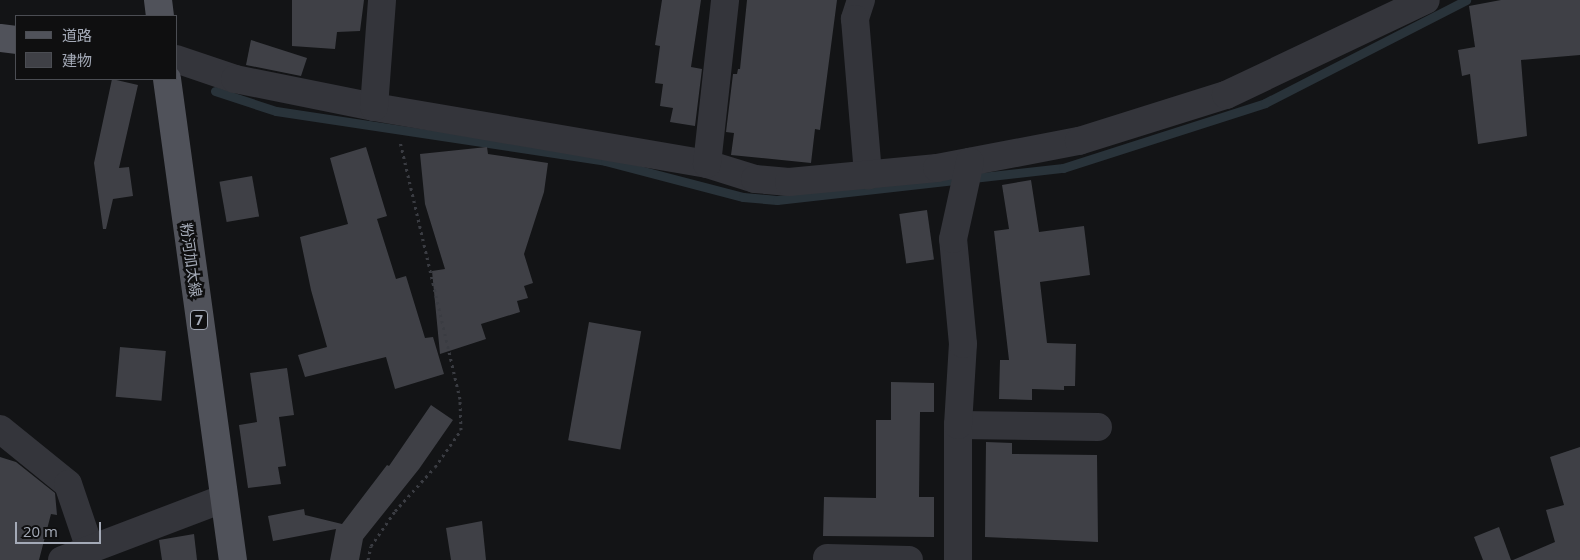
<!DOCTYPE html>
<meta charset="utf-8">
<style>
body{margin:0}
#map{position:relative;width:1580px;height:560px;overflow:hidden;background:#131416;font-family:"Open Sans","Noto Sans JP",sans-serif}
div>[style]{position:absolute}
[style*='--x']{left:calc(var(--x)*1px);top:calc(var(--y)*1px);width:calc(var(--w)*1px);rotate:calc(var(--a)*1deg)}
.stream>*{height:9px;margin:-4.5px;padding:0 4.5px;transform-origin:4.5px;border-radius:4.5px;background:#29333a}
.building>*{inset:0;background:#3f4046;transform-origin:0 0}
.path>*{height:3px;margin-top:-1.5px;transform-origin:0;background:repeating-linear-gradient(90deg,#3a3c42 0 2.5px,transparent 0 6.5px)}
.minor>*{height:28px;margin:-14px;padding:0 14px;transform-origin:14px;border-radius:14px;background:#34353b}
.major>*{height:28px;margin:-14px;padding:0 14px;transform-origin:14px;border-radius:14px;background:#50525a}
span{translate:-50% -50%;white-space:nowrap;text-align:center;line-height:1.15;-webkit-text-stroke:5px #0f0f10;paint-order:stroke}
.shield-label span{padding:1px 4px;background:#0f0f10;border:1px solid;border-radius:4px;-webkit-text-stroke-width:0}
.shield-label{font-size:14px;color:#a4aab7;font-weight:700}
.street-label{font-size:15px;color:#a4aab7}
.legend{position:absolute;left:15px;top:15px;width:162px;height:65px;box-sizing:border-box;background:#0f0f10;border:1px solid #4b4d53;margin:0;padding:6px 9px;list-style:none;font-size:15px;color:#a4aab7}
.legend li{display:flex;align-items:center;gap:10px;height:25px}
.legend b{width:25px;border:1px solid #4b4d53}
.scale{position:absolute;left:15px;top:522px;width:86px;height:22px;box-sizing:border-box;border:2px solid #a4aab7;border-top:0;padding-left:6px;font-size:15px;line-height:18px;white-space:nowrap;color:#a4aab7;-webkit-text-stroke:4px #0f0f10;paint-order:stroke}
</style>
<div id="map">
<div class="stream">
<i style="--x:215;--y:91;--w:64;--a:18.2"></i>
<i style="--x:276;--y:111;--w:333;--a:8.6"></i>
<i style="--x:605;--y:161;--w:143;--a:14.6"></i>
<i style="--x:743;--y:197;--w:34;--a:5"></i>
<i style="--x:777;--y:200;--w:288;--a:-6.4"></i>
<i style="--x:1063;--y:168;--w:212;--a:-17.8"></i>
<i style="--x:1265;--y:103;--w:226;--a:-27.1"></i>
</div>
<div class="building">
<i style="clip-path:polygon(292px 0,364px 0,360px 31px,337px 32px,335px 49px,292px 46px)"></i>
<i style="clip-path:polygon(662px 0,701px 0,691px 67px,702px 69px,695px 126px,670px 122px,673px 108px,660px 106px,663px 84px,655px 83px,660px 46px,655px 45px)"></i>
<i style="clip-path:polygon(747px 0,837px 0,820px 130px,815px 129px,811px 163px,731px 155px,734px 133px,726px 132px,733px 74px,737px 74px,738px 69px,740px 69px)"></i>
<i style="clip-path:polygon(1501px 0,1580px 0,1580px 55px,1521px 60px,1527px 136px,1478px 144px,1470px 74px,1462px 76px,1458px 50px,1475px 47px,1469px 6px)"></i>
<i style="clip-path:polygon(251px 40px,307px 58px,301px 76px,246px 65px)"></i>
<i style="clip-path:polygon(112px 79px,138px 85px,119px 168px,129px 167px,133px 196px,113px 199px,106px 229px,103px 229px,94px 163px)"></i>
<i style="clip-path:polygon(366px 147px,387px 216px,377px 219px,396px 279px,406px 276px,425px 338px,433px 337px,444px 374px,395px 389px,386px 357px,305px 377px,298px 355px,327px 347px,311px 290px,300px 237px,348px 224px,330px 158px)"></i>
<i style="clip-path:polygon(487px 147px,488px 154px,548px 163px,544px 192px,524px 254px,533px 283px,524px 286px,528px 298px,517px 301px,520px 312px,481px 324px,486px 339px,440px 354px,432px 271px,445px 269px,425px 204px,420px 154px)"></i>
<i style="left:252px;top:176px;width:41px;height:33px;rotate:80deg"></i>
<i style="clip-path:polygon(1031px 180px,1039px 232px,1084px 226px,1090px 275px,1040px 282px,1047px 343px,1076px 344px,1075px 386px,1064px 386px,1064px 390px,1032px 389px,1032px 400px,999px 399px,1000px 360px,1009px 360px,994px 231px,1009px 229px,1002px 185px)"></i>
<i style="left:927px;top:210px;width:50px;height:28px;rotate:82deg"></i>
<i style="left:589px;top:322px;width:53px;height:120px;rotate:10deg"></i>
<i style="left:120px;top:347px;width:46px;height:50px;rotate:5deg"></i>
<i style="clip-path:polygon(287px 368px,294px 415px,279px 417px,286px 466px,278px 467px,281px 484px,248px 488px,239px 425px,257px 422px,250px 373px)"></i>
<i style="clip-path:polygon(891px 382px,934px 383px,934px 412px,920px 412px,919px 497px,934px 497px,934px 537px,823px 536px,824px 497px,876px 498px,876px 420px,891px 420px)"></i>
<i style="clip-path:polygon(431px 405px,453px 420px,419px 469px,363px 539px,359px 560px,330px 560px,336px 529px,273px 541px,268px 516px,304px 509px,305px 515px,342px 524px,387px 465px,389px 466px)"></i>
<i style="clip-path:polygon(986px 442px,1012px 443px,1012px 454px,1097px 455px,1098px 542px,985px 537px)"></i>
<i style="clip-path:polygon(1580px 447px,1580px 560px,1513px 560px,1555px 542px,1546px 510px,1564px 505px,1550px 457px)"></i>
<i style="clip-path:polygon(0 457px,16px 462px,55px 493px,57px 515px,51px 514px,39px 560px,0 560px)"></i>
<i style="clip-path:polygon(482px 521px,486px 560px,451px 560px,446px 528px)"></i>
<i style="clip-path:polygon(1499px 527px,1511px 560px,1483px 560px,1474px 537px)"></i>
<i style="clip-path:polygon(194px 534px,197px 560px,162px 560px,159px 540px)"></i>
</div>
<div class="path">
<i style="--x:368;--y:560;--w:14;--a:-78"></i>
<i style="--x:371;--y:546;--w:42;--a:-55.6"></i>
<i style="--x:395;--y:511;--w:59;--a:-47.7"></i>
<i style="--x:435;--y:467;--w:45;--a:-54.9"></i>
<i style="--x:461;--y:430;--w:31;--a:-92"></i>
<i style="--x:460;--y:399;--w:265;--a:-103.1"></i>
</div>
<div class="minor">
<i style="--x:861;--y:0;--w:20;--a:108"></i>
<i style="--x:855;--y:19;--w:157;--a:85.2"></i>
<i style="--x:176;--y:59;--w:62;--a:18.7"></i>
<i style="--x:235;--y:79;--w:142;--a:11.4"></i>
<i style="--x:374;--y:107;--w:338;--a:9.7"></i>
<i style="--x:707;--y:164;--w:50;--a:17.4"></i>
<i style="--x:755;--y:179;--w:34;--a:5"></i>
<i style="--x:789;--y:182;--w:149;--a:-5.4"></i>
<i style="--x:937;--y:168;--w:145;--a:-10.8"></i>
<i style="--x:1079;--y:141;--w:154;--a:-17.4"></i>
<i style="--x:1226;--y:95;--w:221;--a:-25.4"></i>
<i style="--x:374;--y:107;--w:107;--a:-85.7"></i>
<i style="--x:707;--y:164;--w:165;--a:-83.7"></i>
<i style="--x:958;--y:425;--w:140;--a:0.8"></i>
<i style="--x:0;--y:429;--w:87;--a:39"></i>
<i style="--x:68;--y:484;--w:69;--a:71.3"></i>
<i style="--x:827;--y:558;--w:82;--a:1.4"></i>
<i style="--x:62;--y:560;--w:172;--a:-20.8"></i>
<i style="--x:958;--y:560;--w:135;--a:-90"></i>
<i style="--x:958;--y:425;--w:81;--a:-86.5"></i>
<i style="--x:963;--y:344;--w:105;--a:-95.4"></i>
<i style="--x:953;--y:239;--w:79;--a:-77.6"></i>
</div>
<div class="major">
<i style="--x:158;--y:0;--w:16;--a:83"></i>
<i style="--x:0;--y:38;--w:16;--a:7"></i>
<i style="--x:167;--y:79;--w:486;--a:82.2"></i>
</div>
<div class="shield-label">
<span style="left:199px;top:320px">7</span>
</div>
<div class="street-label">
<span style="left:191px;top:260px;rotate:82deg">粉河加太線</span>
</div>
<ul class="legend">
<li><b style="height:6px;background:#50525a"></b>道路</li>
<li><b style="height:14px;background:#3f4046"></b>建物</li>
</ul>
<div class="scale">20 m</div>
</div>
